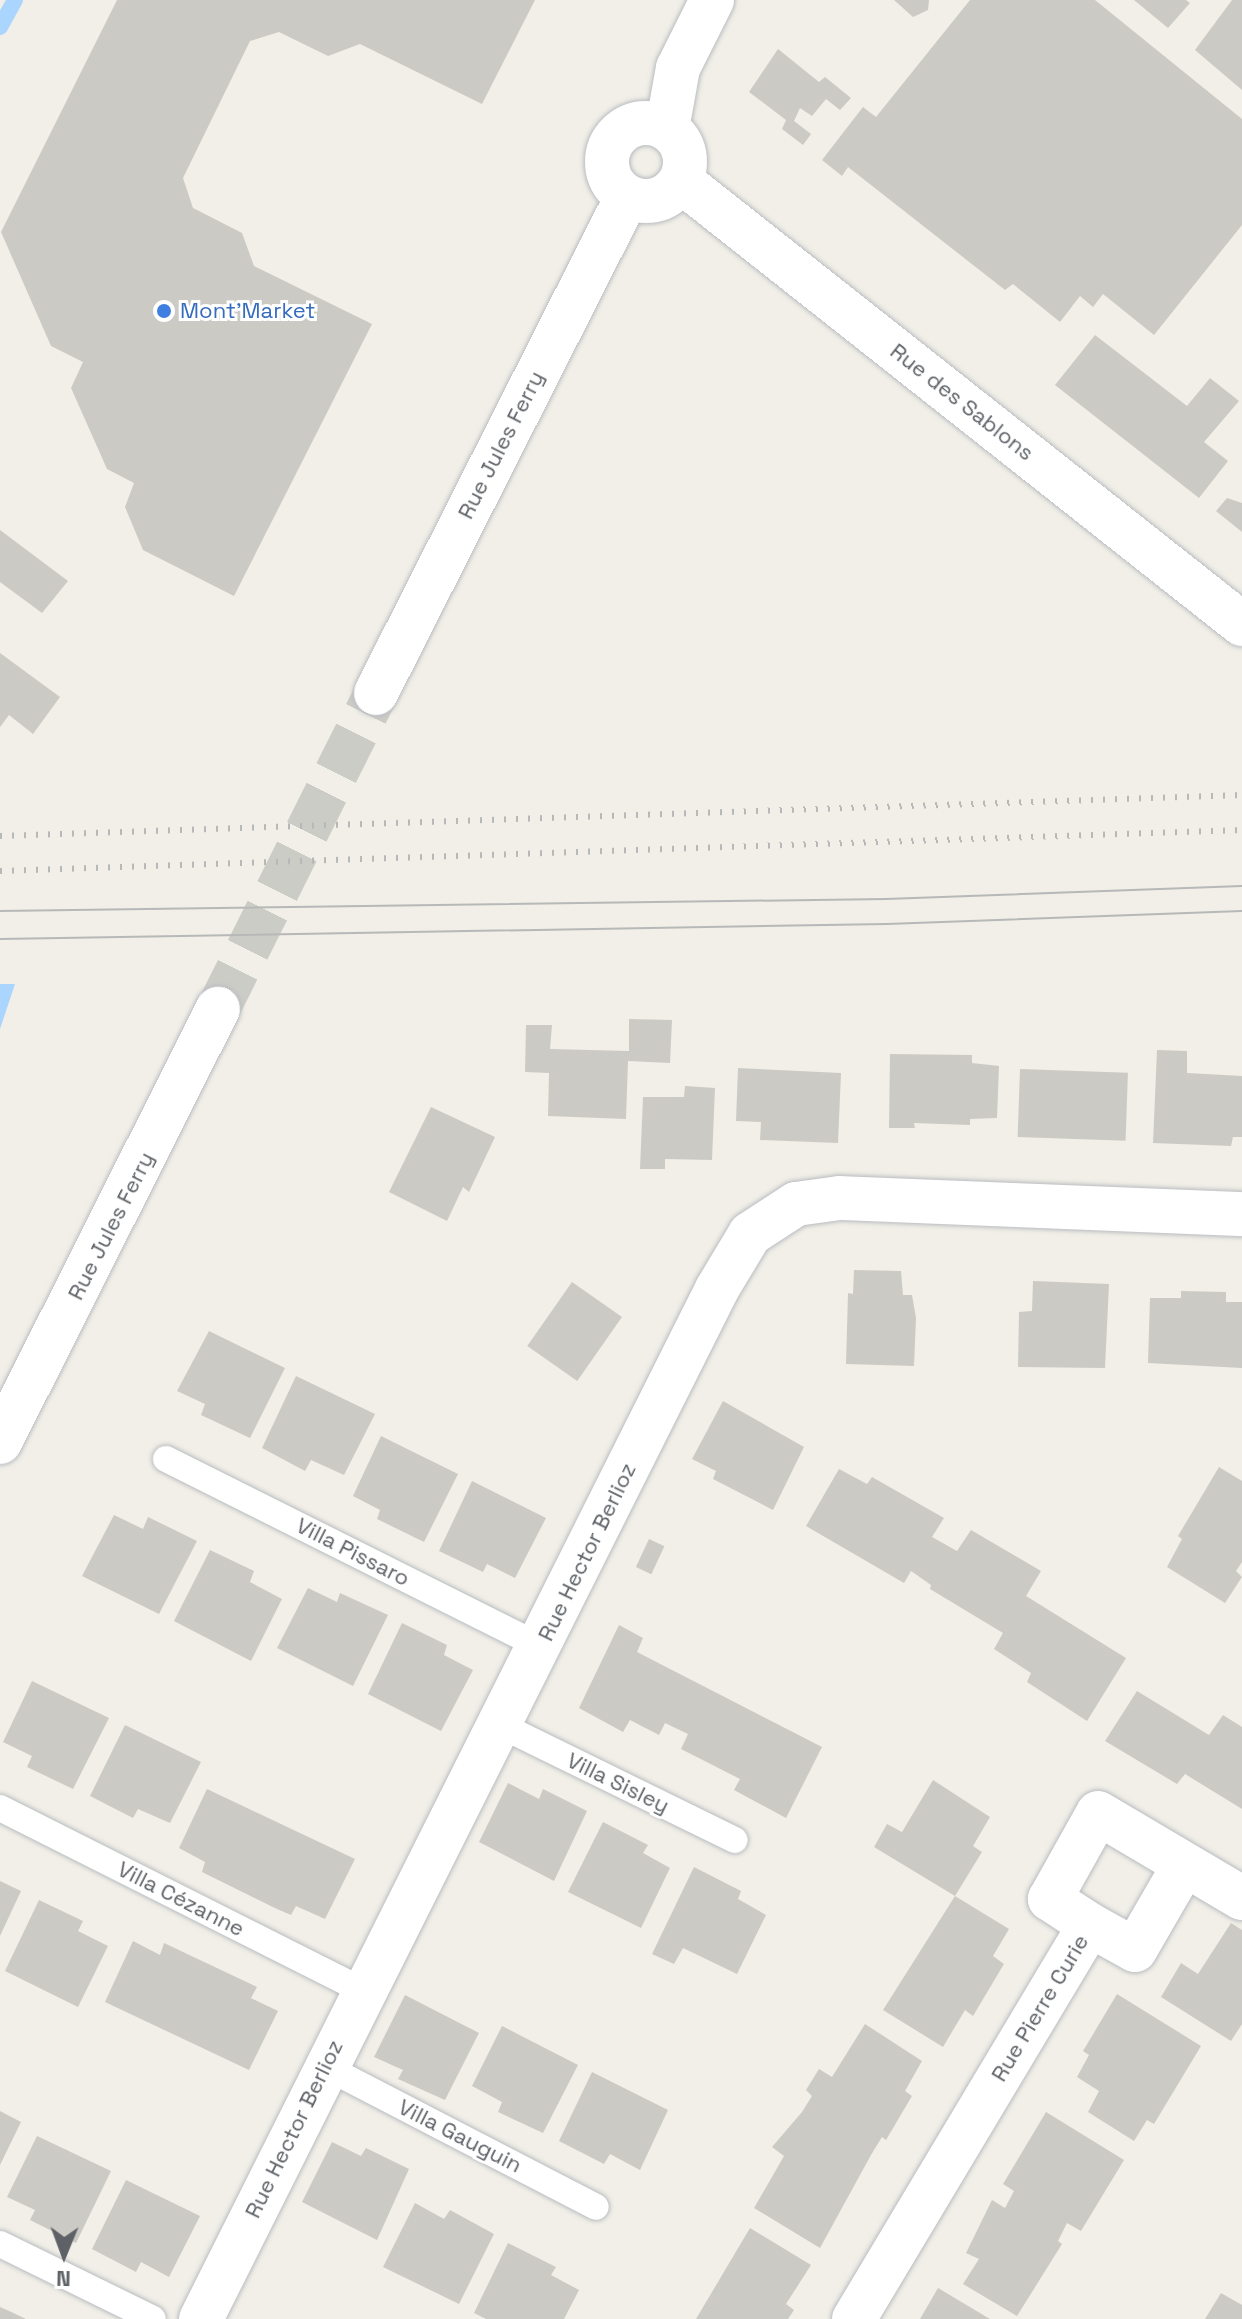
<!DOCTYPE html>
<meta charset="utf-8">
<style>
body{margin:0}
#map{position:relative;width:1242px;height:2319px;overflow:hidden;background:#f1efe7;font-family:"Space Grotesk",sans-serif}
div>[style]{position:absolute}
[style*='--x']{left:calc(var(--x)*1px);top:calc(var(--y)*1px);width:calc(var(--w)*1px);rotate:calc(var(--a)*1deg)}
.water>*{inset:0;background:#a9d5ff}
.stream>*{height:16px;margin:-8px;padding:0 8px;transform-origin:8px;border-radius:8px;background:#a9d5ff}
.building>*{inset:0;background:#cccac4;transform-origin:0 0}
.tertiary-tunnel>*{height:44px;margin-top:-22px;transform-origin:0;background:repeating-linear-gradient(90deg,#ccccc7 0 44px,transparent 0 66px)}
.roads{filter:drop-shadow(0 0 2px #b9bcc1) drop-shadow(0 0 2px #b9bcc1)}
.service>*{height:26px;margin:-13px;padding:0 13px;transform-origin:13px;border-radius:13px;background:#fff}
.minor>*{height:44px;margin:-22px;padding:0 22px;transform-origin:22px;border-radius:22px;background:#fff}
.tertiary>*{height:44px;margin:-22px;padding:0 22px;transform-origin:22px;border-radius:22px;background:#fff}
.tertiary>.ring{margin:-22px;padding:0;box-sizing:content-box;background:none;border:44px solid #fff;border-radius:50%}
.tram>*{height:2px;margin:-1px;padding:0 1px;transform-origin:1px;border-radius:1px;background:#b7b8b8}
.rail>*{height:6px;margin-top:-3px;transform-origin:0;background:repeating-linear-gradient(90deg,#b7b8b8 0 2px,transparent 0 12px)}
.dots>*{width:22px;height:22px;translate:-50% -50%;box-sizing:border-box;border:4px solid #fff;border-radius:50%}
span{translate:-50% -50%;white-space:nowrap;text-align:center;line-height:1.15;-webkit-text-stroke:6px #fff;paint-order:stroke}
.shop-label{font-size:22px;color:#366cbe}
.left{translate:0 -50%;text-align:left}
.street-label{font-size:22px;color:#5e6267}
.north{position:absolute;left:24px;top:2215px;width:80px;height:80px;-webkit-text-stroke:6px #fff;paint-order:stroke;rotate:181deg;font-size:22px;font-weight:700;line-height:32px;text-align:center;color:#5e6267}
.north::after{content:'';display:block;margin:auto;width:28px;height:36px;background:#5e6267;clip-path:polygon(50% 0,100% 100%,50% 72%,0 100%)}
</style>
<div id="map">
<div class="water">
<i style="clip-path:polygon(0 984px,15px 984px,0 1029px)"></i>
</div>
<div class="stream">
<i style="--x:0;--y:27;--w:31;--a:-61"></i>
</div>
<div class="building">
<i style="clip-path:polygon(117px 0,535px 0,482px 104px,360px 44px,328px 56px,279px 32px,250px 41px,183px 178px,193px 208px,242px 233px,254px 266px,372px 324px,234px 596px,143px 550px,125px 507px,134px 483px,107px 469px,71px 388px,83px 362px,51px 346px,1px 232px)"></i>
<i style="clip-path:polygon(894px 0,929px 0,928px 10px,913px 17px)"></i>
<i style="clip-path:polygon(970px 0,1095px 0,1242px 119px,1242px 225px,1154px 335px,1103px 294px,1093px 307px,1080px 296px,1060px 322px,1013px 284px,1005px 290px,848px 167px,842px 176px,822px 160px,863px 107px,876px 117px)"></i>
<i style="clip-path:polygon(1134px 0,1186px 0,1190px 3px,1168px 28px)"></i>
<i style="clip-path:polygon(1232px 0,1242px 0,1242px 90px,1195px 50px)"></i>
<i style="clip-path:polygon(778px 49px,819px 82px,825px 77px,851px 98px,840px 110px,826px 99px,812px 116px,800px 108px,794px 121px,811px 134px,803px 145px,782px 129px,786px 120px,749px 92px)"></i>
<i style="clip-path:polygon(1095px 335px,1187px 406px,1210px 378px,1239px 401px,1204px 442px,1228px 461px,1199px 498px,1055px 385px)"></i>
<i style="clip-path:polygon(1227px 498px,1242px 503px,1242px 532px,1216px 511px)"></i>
<i style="clip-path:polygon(0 530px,68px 581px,42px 613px,0 582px)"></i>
<i style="clip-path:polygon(0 653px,60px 697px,33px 734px,9px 715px,0 727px)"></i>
<i style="clip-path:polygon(629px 1019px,672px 1020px,670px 1063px,628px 1061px,626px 1119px,548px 1116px,549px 1073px,525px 1072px,526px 1025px,552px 1025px,550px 1049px,629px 1051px)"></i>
<i style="clip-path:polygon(1157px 1050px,1187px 1051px,1187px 1073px,1242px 1076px,1242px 1137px,1233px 1137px,1231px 1146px,1153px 1143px)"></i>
<i style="clip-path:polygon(890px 1054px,972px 1055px,972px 1063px,999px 1066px,997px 1118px,970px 1119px,970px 1125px,914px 1123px,915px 1128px,889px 1128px)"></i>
<i style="clip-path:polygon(738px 1068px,841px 1073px,838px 1143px,760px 1140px,761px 1122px,736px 1121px)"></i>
<i style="left:1020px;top:1069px;width:108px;height:68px;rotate:2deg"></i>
<i style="clip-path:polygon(685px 1086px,715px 1088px,712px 1160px,665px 1159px,665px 1169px,640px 1169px,643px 1097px,684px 1097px)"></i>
<i style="clip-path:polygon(431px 1107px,495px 1137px,469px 1192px,463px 1187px,447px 1221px,389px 1192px)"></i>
<i style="clip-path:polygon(854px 1270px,901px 1271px,903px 1295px,912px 1295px,916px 1318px,914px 1366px,846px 1364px,848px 1293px,853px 1294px)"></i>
<i style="clip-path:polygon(1033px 1281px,1109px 1284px,1105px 1368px,1018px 1367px,1019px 1312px,1032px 1311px)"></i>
<i style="left:572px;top:1282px;width:61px;height:78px;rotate:35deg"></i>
<i style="clip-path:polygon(1181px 1291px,1226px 1292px,1226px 1302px,1242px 1302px,1242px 1368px,1148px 1363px,1150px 1298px,1181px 1298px)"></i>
<i style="clip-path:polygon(209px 1331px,285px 1368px,250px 1438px,201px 1415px,205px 1404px,177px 1391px)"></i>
<i style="clip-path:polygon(296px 1376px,375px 1414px,344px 1475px,311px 1460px,305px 1471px,262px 1448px)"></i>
<i style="clip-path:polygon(723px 1401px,804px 1447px,773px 1510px,713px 1479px,716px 1471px,692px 1459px)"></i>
<i style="clip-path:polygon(381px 1436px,458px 1474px,424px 1542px,377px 1519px,380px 1510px,353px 1496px)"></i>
<i style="clip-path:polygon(1219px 1467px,1242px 1481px,1242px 1562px,1236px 1571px,1242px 1577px,1225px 1603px,1167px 1567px,1182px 1539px,1178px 1536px)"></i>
<i style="clip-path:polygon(839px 1469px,867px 1484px,872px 1477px,944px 1518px,932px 1537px,957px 1551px,971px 1530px,1041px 1571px,1026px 1596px,1126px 1658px,1087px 1721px,1027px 1682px,1031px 1673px,994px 1649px,1003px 1633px,930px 1589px,931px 1585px,911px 1571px,904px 1583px,806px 1526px)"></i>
<i style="clip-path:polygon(472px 1481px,546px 1518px,515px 1578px,487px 1564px,483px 1572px,439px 1551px)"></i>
<i style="clip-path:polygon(114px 1515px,143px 1529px,148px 1517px,197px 1541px,159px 1614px,82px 1576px)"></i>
<i style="left:649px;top:1539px;width:17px;height:31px;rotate:25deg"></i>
<i style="clip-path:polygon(210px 1550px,254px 1571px,250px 1582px,282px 1599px,251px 1661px,174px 1621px)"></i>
<i style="clip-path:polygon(308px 1588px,337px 1602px,340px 1593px,388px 1615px,353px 1686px,277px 1648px)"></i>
<i style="clip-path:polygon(402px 1623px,447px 1645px,444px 1655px,473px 1670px,441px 1731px,368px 1694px)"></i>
<i style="clip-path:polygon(619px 1625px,643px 1638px,637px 1652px,822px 1747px,786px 1818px,734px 1790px,740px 1779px,681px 1749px,688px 1734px,665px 1723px,659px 1735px,630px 1720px,623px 1732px,579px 1708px)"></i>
<i style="clip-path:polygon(32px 1681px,109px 1718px,73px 1789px,27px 1767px,32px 1756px,3px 1742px)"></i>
<i style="clip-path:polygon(1137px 1691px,1209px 1735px,1223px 1715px,1242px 1727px,1242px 1809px,1185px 1774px,1177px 1784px,1105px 1741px)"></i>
<i style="clip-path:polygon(125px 1725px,201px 1762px,170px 1823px,138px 1809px,133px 1818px,90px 1796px)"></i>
<i style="clip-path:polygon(933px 1780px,990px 1817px,973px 1846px,982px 1852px,955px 1896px,874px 1847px,887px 1824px,902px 1832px)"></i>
<i style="clip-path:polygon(508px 1783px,539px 1799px,543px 1789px,587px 1811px,554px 1881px,479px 1842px)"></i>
<i style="clip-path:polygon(207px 1789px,355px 1859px,325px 1919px,296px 1906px,291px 1915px,277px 1909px,202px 1872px,205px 1862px,179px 1848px)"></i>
<i style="clip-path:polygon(603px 1822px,648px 1845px,643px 1853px,670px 1868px,641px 1928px,568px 1892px)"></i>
<i style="clip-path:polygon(694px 1867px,741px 1891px,738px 1899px,766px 1915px,737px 1974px,683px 1948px,674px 1964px,652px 1954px)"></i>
<i style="clip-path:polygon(0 1881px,21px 1891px,0 1936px)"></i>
<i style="clip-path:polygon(955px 1896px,1009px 1929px,993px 1956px,1004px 1964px,973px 2016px,965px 2010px,943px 2047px,883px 2010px)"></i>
<i style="clip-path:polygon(39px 1900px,83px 1921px,78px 1931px,108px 1946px,78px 2007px,5px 1971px)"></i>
<i style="clip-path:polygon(1231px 1923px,1242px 1930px,1242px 2024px,1231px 2041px,1161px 1997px,1181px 1963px,1198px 1974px)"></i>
<i style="clip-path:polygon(133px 1941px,160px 1955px,164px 1943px,257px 1987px,251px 1998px,278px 2011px,249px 2070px,105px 2002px)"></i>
<i style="clip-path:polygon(1117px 1994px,1201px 2046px,1154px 2124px,1147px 2120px,1134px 2141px,1088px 2112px,1099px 2091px,1077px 2077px,1089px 2055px,1083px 2051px)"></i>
<i style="clip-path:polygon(405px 1995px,479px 2033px,445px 2100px,398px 2079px,403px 2070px,374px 2057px)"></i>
<i style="clip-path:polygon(865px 2024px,922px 2061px,905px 2091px,912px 2096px,886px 2140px,882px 2137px,871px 2155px,820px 2248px,754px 2208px,784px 2156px,772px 2147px,802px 2112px,812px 2096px,806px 2090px,819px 2069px,832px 2077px)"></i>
<i style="clip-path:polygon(502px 2026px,578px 2065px,543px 2133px,498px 2112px,502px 2102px,472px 2086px)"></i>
<i style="clip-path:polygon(592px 2072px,668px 2110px,640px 2170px,610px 2154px,604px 2164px,559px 2141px)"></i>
<i style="clip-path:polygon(0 2111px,21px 2122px,0 2165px)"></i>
<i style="clip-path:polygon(1046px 2112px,1124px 2160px,1081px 2231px,1067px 2223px,1058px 2241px,1062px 2244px,1017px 2316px,963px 2284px,979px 2259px,966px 2253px,992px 2200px,1005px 2208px,1014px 2191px,1003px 2184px)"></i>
<i style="clip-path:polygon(37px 2136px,111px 2171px,76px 2243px,30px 2220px,35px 2210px,7px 2197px)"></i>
<i style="clip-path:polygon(332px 2142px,361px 2156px,366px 2148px,409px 2169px,377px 2240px,302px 2202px)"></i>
<i style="clip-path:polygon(126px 2180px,200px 2216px,169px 2277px,141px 2262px,136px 2272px,92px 2249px)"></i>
<i style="clip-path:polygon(415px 2203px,444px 2219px,450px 2210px,494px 2234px,459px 2304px,383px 2267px)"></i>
<i style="clip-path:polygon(750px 2228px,811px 2265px,786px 2304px,794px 2310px,788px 2319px,696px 2319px)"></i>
<i style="clip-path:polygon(508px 2243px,556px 2267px,551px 2275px,579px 2290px,564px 2319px,486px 2319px,474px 2313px)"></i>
<i style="clip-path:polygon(938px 2288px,990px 2319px,920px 2319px)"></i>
<i style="clip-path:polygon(1221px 2293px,1242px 2305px,1242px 2319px,1205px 2319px)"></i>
<i style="clip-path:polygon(0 2307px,7px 2310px,26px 2319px,0 2319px)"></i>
</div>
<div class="tertiary-tunnel">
<i style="--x:218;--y:1009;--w:353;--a:-63.4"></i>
</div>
<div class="roads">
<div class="service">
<i style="--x:166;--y:1459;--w:418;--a:26.6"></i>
<i style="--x:502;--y:1726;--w:259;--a:26.1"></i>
<i style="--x:0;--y:1808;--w:405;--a:26.7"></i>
<i style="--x:324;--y:2066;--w:306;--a:27.4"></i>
<i style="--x:0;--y:2244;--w:170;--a:26.1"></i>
</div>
<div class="minor">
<i style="--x:681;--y:181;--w:715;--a:38.3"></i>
<i style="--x:1090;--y:1925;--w:51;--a:29.1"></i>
<i style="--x:1135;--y:1950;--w:98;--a:-60"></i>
<i style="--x:201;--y:2319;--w:1152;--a:-63.39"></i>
<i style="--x:717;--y:1289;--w:64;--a:-59"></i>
<i style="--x:750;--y:1234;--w:55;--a:-33.1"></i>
<i style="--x:796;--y:1204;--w:44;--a:-7.8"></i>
<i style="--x:840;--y:1198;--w:402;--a:2.3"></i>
<i style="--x:854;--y:2319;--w:459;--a:-59.1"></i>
<i style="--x:1090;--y:1925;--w:48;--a:-147"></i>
<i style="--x:1050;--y:1899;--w:98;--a:-60.8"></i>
<i style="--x:1098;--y:1813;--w:167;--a:30.6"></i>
</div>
<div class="tertiary">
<i class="ring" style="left:607px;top:123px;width:34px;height:34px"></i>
<i style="--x:667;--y:129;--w:62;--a:-79.8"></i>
<i style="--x:678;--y:68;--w:76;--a:-63.4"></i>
<i style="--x:376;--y:693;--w:556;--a:-63.16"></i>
<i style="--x:0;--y:1442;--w:485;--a:-63.3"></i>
</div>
</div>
<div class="tram">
<i style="--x:0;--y:911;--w:886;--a:-0.78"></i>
<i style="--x:886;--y:899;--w:356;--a:-2.1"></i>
<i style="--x:0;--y:939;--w:887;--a:-0.97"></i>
<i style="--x:887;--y:924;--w:355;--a:-2.1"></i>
</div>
<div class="rail">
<i style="--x:0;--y:836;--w:1243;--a:-1.89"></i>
<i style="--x:0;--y:871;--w:1243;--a:-1.89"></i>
</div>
<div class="dots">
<i style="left:164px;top:311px;background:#3f7fe0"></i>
</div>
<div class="shop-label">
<span class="left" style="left:180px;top:311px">Mont'Market</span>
</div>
<div class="street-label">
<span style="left:962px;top:402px;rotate:38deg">Rue des Sablons</span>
<span style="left:501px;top:445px;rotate:-63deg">Rue Jules Ferry</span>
<span style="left:111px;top:1226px;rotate:-63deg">Rue Jules Ferry</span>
<span style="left:353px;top:1552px;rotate:27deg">Villa Pissaro</span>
<span style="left:587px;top:1552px;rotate:-64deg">Rue Hector Berlioz</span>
<span style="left:618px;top:1783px;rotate:26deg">Villa Sisley</span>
<span style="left:181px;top:1899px;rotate:27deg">Villa Cézanne</span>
<span style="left:1040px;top:2008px;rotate:-59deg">Rue Pierre Curie</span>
<span style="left:294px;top:2129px;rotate:-64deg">Rue Hector Berlioz</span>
<span style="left:460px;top:2136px;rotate:27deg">Villa Gauguin</span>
</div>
<div class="north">N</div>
</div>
